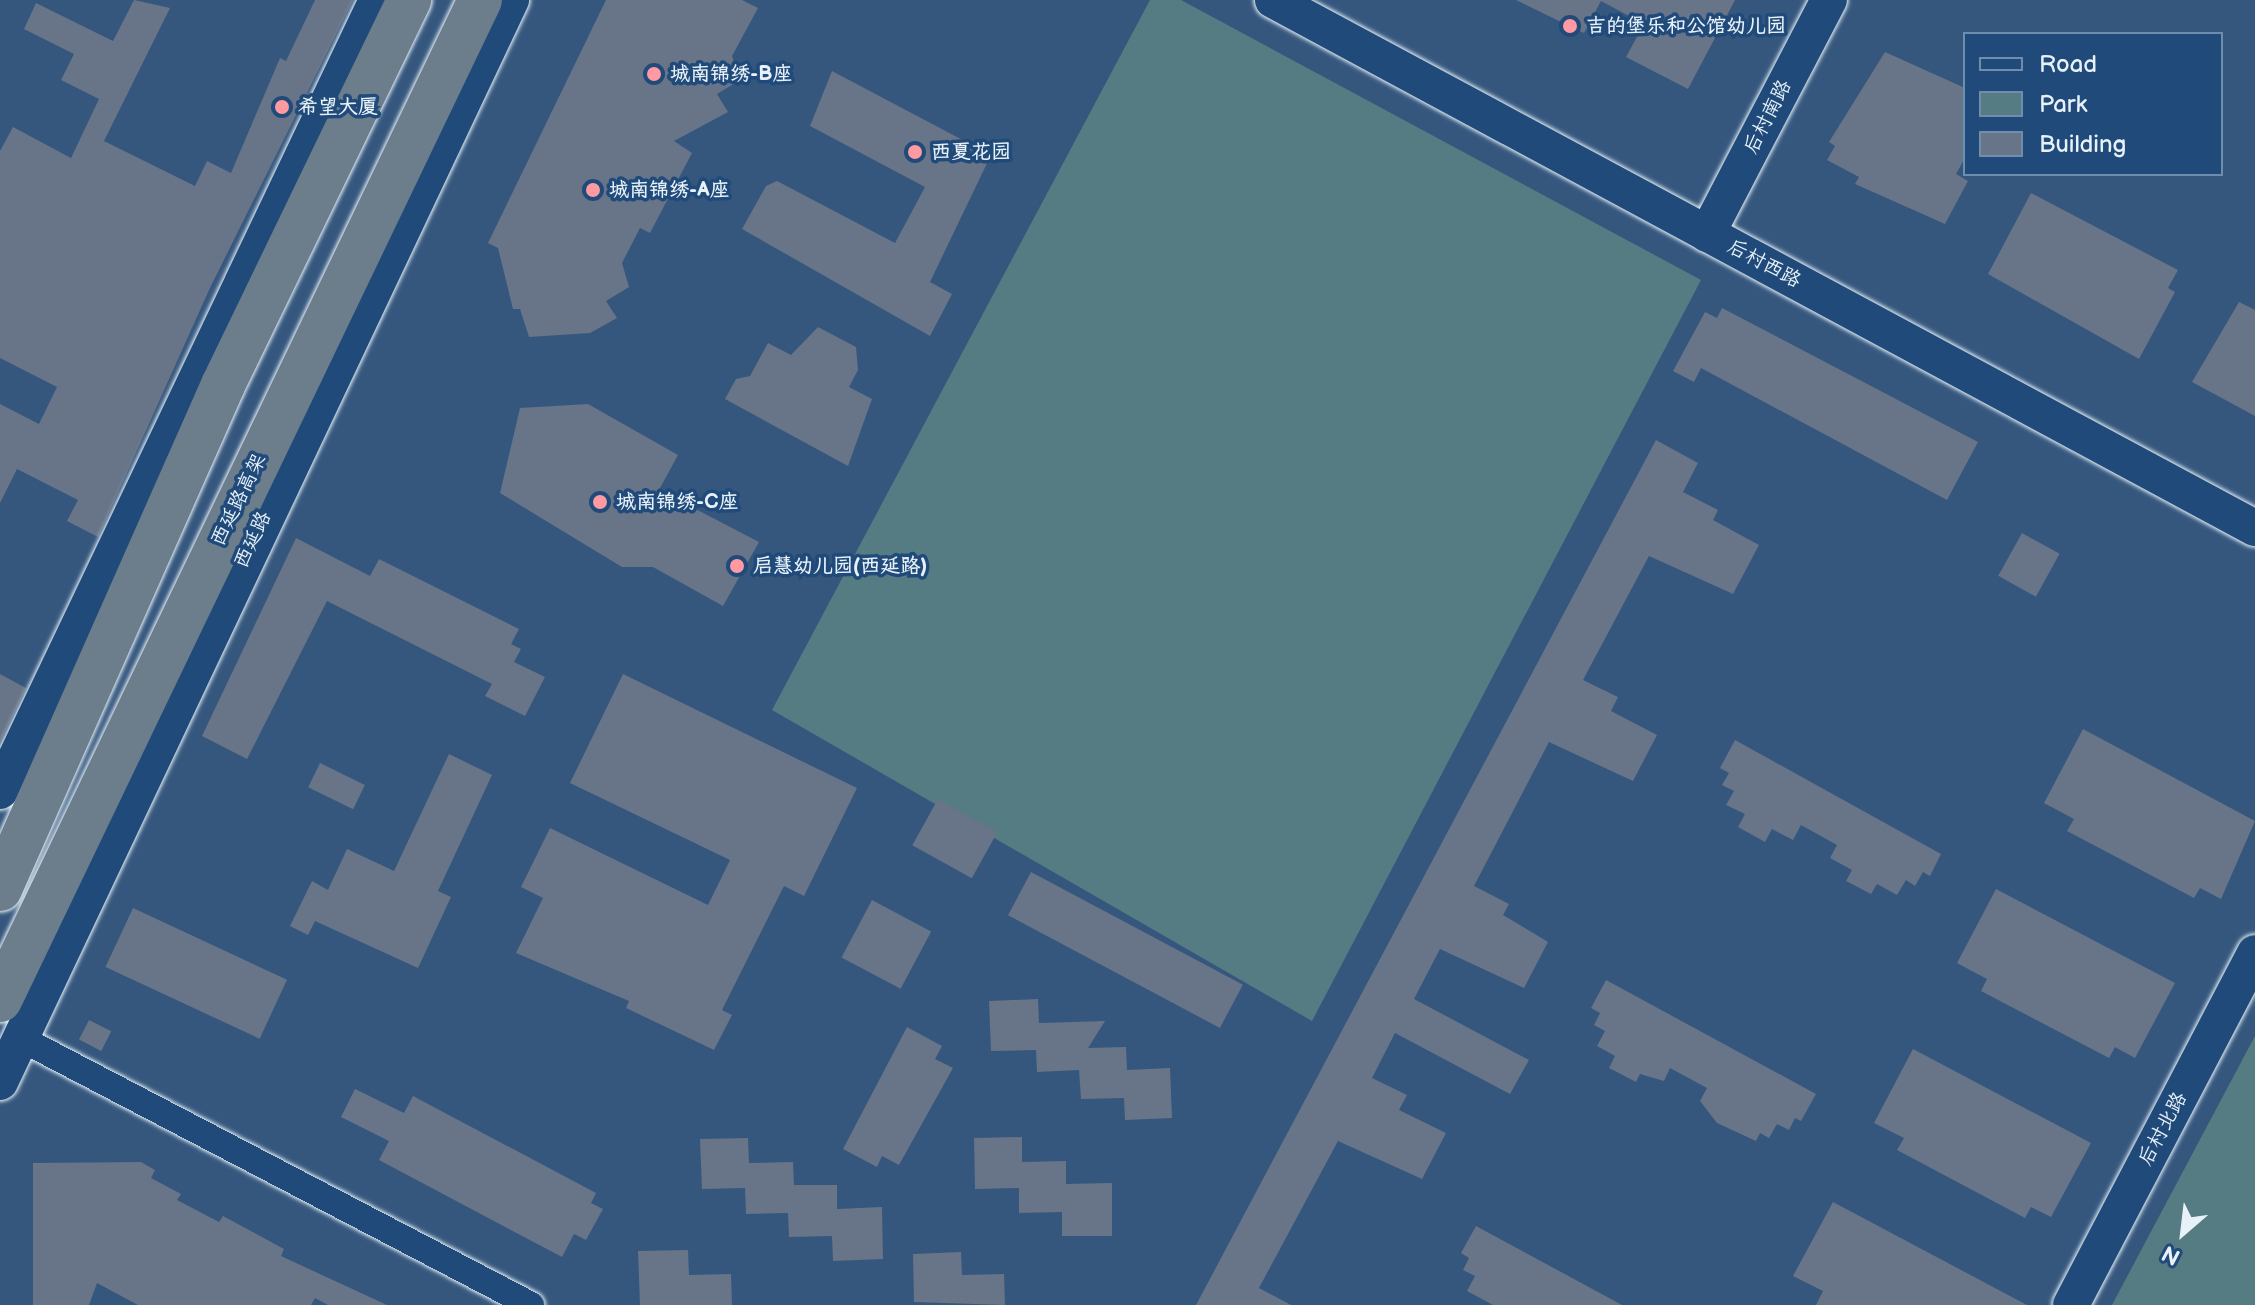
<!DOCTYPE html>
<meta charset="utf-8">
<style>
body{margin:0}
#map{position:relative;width:2255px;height:1305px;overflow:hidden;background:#35577e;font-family:"Balsamiq Sans","LXGW WenKai TC",sans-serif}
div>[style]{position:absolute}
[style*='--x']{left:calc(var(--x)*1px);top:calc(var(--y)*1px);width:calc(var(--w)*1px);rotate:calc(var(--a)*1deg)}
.green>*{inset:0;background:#557c82}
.building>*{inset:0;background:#687487;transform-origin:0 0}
.roads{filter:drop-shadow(0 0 2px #e8f1f8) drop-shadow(0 0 2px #e8f1f8)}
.street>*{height:26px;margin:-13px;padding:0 13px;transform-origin:13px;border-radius:13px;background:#1f4a7a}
.secondary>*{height:36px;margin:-18px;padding:0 18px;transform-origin:18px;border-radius:18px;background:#1f4a7a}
.highway>*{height:44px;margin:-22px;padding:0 22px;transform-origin:22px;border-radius:22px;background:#6c7d8b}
.dots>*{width:22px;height:22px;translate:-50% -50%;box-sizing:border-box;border:4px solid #1f4a7a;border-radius:50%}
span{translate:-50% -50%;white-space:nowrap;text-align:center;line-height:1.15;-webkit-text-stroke:7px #1f4a7a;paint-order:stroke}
.poi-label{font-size:20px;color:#e8f1f8;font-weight:700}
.left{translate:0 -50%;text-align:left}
.street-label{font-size:20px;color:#e8f1f8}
.legend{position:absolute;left:1963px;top:32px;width:260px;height:144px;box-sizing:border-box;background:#1f4a7a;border:2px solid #6f8dac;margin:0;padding:10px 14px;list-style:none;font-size:24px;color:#e8f1f8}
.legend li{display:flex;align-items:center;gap:16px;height:40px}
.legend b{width:40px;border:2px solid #6f8dac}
.north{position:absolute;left:2143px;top:1193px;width:80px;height:80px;-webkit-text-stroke:6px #1f4a7a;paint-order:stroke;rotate:208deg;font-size:22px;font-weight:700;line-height:32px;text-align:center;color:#e8f1f8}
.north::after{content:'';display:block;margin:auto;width:28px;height:36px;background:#e8f1f8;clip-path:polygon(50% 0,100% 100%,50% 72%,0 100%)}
</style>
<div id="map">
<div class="green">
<i style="clip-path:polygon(1150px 0,1181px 0,1701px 280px,1312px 1021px,772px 710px)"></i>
<i style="clip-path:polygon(2255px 1036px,2255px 1305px,2112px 1305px)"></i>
</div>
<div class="building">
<i style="clip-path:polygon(134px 0,170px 8px,104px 141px,195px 186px,207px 161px,231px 173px,280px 58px,286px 61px,315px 0,353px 0,210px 288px,98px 537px,67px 521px,78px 500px,17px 469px,0 503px,0 404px,39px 424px,57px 387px,0 358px,0 151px,13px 127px,71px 158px,99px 99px,61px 80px,74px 54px,24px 29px,36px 3px,113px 41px)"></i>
<i style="clip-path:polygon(606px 0,742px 0,758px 8px,732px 56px,740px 80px,717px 94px,728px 112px,674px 141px,692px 153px,650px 233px,640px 228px,622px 263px,629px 287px,606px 301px,617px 318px,590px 333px,529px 337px,520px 309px,513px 309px,498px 248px,488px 243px)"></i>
<i style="clip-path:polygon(1516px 0,1735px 0,1688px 89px,1626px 57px,1644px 24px,1601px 1px,1584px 33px)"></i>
<i style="clip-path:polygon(1885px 52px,1965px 88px,1965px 158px,1956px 174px,1968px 181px,1945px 224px,1855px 184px,1859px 177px,1827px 160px,1835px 146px,1829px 142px)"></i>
<i style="clip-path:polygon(832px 71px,991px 155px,930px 282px,952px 294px,930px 336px,742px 229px,766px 186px,777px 181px,895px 243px,925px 187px,810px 126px)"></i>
<i style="clip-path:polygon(2031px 193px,2178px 270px,2168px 288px,2175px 292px,2139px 359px,1988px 274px)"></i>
<i style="clip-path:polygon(2239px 302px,2255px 310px,2255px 416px,2192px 382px)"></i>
<i style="clip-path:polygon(1722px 308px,1978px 442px,1947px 500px,1701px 368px,1694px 382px,1673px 371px,1705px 312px,1717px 318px)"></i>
<i style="clip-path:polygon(818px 327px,856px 347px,858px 370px,849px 387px,872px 399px,848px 466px,725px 399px,736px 379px,750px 376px,768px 343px,791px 355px)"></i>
<i style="clip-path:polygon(588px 404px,678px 455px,659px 490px,759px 542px,723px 606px,653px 567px,622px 567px,500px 493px,520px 408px)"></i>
<i style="clip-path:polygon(1656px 440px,1698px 463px,1683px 492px,1718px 510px,1713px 520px,1759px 545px,1733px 594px,1649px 556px,1583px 680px,1618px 697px,1611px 711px,1657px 735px,1633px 781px,1549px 742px,1474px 886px,1509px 904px,1503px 915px,1548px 942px,1524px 988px,1440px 949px,1414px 999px,1529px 1060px,1510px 1094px,1395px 1033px,1372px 1078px,1407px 1095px,1399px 1110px,1446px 1133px,1422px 1179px,1338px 1141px,1259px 1288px,1291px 1305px,1196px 1305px)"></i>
<i style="left:2022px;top:533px;width:43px;height:49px;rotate:29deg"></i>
<i style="clip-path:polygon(296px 538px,370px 576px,379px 559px,519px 629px,511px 644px,521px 649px,514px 662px,545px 677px,525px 716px,485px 696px,492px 684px,327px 601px,247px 759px,202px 736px)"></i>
<i style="clip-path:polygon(0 674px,26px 688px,0 742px)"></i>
<i style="clip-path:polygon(623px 674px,857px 788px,804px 896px,784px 886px,722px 1010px,732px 1015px,714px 1050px,626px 1008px,629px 1001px,516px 953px,543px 898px,521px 887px,550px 828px,708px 905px,730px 860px,570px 783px)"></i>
<i style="clip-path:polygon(2083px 729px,2255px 821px,2221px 899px,2200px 888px,2194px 898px,2067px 831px,2074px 819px,2044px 803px)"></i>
<i style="clip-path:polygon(1735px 740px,1941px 854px,1930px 876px,1923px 872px,1915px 886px,1906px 880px,1897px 895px,1877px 884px,1871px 894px,1846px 881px,1852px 870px,1830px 858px,1837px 845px,1801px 825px,1793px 840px,1772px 829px,1765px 842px,1738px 827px,1745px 814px,1726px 805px,1734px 791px,1722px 785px,1729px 773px,1720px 768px)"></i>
<i style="clip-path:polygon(449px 754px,492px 775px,438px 891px,451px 897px,418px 968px,315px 921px,308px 935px,290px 926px,312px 881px,328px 890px,347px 849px,394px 871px)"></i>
<i style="left:320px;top:763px;width:50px;height:27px;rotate:26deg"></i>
<i style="left:938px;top:799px;width:68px;height:53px;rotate:29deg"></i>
<i style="left:1031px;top:872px;width:240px;height:49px;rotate:28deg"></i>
<i style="clip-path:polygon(1996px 889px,2175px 983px,2135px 1058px,2115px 1047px,2109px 1058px,1981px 991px,1987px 979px,1957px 963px)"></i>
<i style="left:872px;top:900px;width:67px;height:65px;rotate:28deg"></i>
<i style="left:133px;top:908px;width:170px;height:65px;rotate:25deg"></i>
<i style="clip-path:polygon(1606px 980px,1816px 1094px,1801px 1121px,1795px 1118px,1789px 1130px,1777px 1124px,1769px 1138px,1760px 1133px,1756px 1141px,1717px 1123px,1700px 1101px,1707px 1088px,1670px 1068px,1664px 1081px,1640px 1074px,1636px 1082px,1609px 1068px,1615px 1056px,1597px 1046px,1605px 1031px,1594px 1025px,1600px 1013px,1591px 1008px)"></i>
<i style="clip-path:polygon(1038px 999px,1039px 1023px,1105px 1021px,1088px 1048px,1126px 1047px,1127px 1070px,1170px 1068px,1172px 1118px,1125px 1120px,1124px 1098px,1081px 1099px,1079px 1070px,1037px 1072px,1036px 1050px,991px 1051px,989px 1001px)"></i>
<i style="left:89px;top:1020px;width:25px;height:22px;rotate:27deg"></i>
<i style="clip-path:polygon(907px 1027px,942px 1046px,935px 1059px,953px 1068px,899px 1165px,882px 1156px,877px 1167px,843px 1149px)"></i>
<i style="clip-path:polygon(1913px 1049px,2091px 1143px,2051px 1217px,2031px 1207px,2025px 1218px,1897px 1150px,1904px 1138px,1874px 1123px)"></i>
<i style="clip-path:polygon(355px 1089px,404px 1113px,413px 1096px,596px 1193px,591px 1203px,603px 1209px,586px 1240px,574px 1234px,562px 1257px,379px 1160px,389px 1141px,341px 1117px)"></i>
<i style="clip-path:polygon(1022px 1137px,1022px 1162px,1066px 1161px,1066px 1184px,1112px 1183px,1112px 1236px,1062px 1236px,1062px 1212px,1019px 1213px,1019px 1188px,975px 1189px,974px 1138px)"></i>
<i style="clip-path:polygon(748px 1138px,749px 1163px,793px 1162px,794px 1185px,837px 1185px,837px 1209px,882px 1207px,883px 1259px,833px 1261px,832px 1236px,789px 1237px,788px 1213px,746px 1214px,745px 1188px,702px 1189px,700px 1139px)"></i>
<i style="clip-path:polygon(141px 1162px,155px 1170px,151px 1178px,181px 1194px,177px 1200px,219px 1222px,223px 1216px,284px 1249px,281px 1256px,387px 1305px,328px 1305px,315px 1298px,311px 1305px,138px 1305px,97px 1283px,89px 1305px,33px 1305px,33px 1163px)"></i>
<i style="clip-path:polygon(1833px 1202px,2027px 1305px,1816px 1305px,1823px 1291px,1793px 1276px)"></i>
<i style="clip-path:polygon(1476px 1226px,1622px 1305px,1493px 1305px,1467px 1291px,1475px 1276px,1463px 1270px,1469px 1258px,1461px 1253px)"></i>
<i style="clip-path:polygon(688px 1250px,689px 1275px,731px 1274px,732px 1305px,640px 1305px,638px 1251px)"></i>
<i style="clip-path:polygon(961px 1252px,962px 1275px,1004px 1274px,1005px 1305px,914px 1302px,913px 1254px)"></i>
</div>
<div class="roads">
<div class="street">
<i style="--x:18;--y:1037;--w:579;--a:27.58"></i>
</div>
<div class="secondary">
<i style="--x:1273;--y:0;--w:1115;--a:28.27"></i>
<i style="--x:1707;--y:234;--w:264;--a:-62.5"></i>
<i style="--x:0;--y:791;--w:876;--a:-64.52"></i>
<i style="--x:0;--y:1082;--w:1197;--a:-64.72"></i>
<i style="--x:2071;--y:1305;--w:397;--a:-62.4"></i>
</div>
<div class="highway">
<i style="--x:0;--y:889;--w:551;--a:-66.13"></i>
<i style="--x:223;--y:385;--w:428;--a:-64.2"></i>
<i style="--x:0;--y:1000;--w:1109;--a:-64.36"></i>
</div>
</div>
<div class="dots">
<i style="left:1570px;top:26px;background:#ff9aa2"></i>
<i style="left:654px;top:74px;background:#ff9aa2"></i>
<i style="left:282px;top:107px;background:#ff9aa2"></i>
<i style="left:915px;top:152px;background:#ff9aa2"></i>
<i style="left:593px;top:190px;background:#ff9aa2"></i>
<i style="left:600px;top:502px;background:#ff9aa2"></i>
<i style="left:737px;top:566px;background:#ff9aa2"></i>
</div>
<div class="poi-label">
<span class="left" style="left:1586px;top:26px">吉的堡乐和公馆幼儿园</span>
<span class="left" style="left:670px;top:74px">城南锦绣-B座</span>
<span class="left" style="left:298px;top:107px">希望大厦</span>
<span class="left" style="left:931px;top:152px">西夏花园</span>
<span class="left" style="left:609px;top:190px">城南锦绣-A座</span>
<span class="left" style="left:616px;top:502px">城南锦绣-C座</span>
<span class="left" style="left:753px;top:566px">启慧幼儿园(西延路)</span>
</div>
<div class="street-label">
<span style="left:1768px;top:117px;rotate:-63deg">后村南路</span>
<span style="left:1764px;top:264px;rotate:28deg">后村西路</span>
<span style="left:239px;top:500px;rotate:-64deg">西延路高架</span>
<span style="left:253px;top:540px;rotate:-65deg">西延路</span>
<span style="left:2163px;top:1129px;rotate:-62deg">后村北路</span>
</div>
<ul class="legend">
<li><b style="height:10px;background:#1f4a7a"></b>Road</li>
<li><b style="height:22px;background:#557c82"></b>Park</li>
<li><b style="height:22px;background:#687487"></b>Building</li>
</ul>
<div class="north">N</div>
</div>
